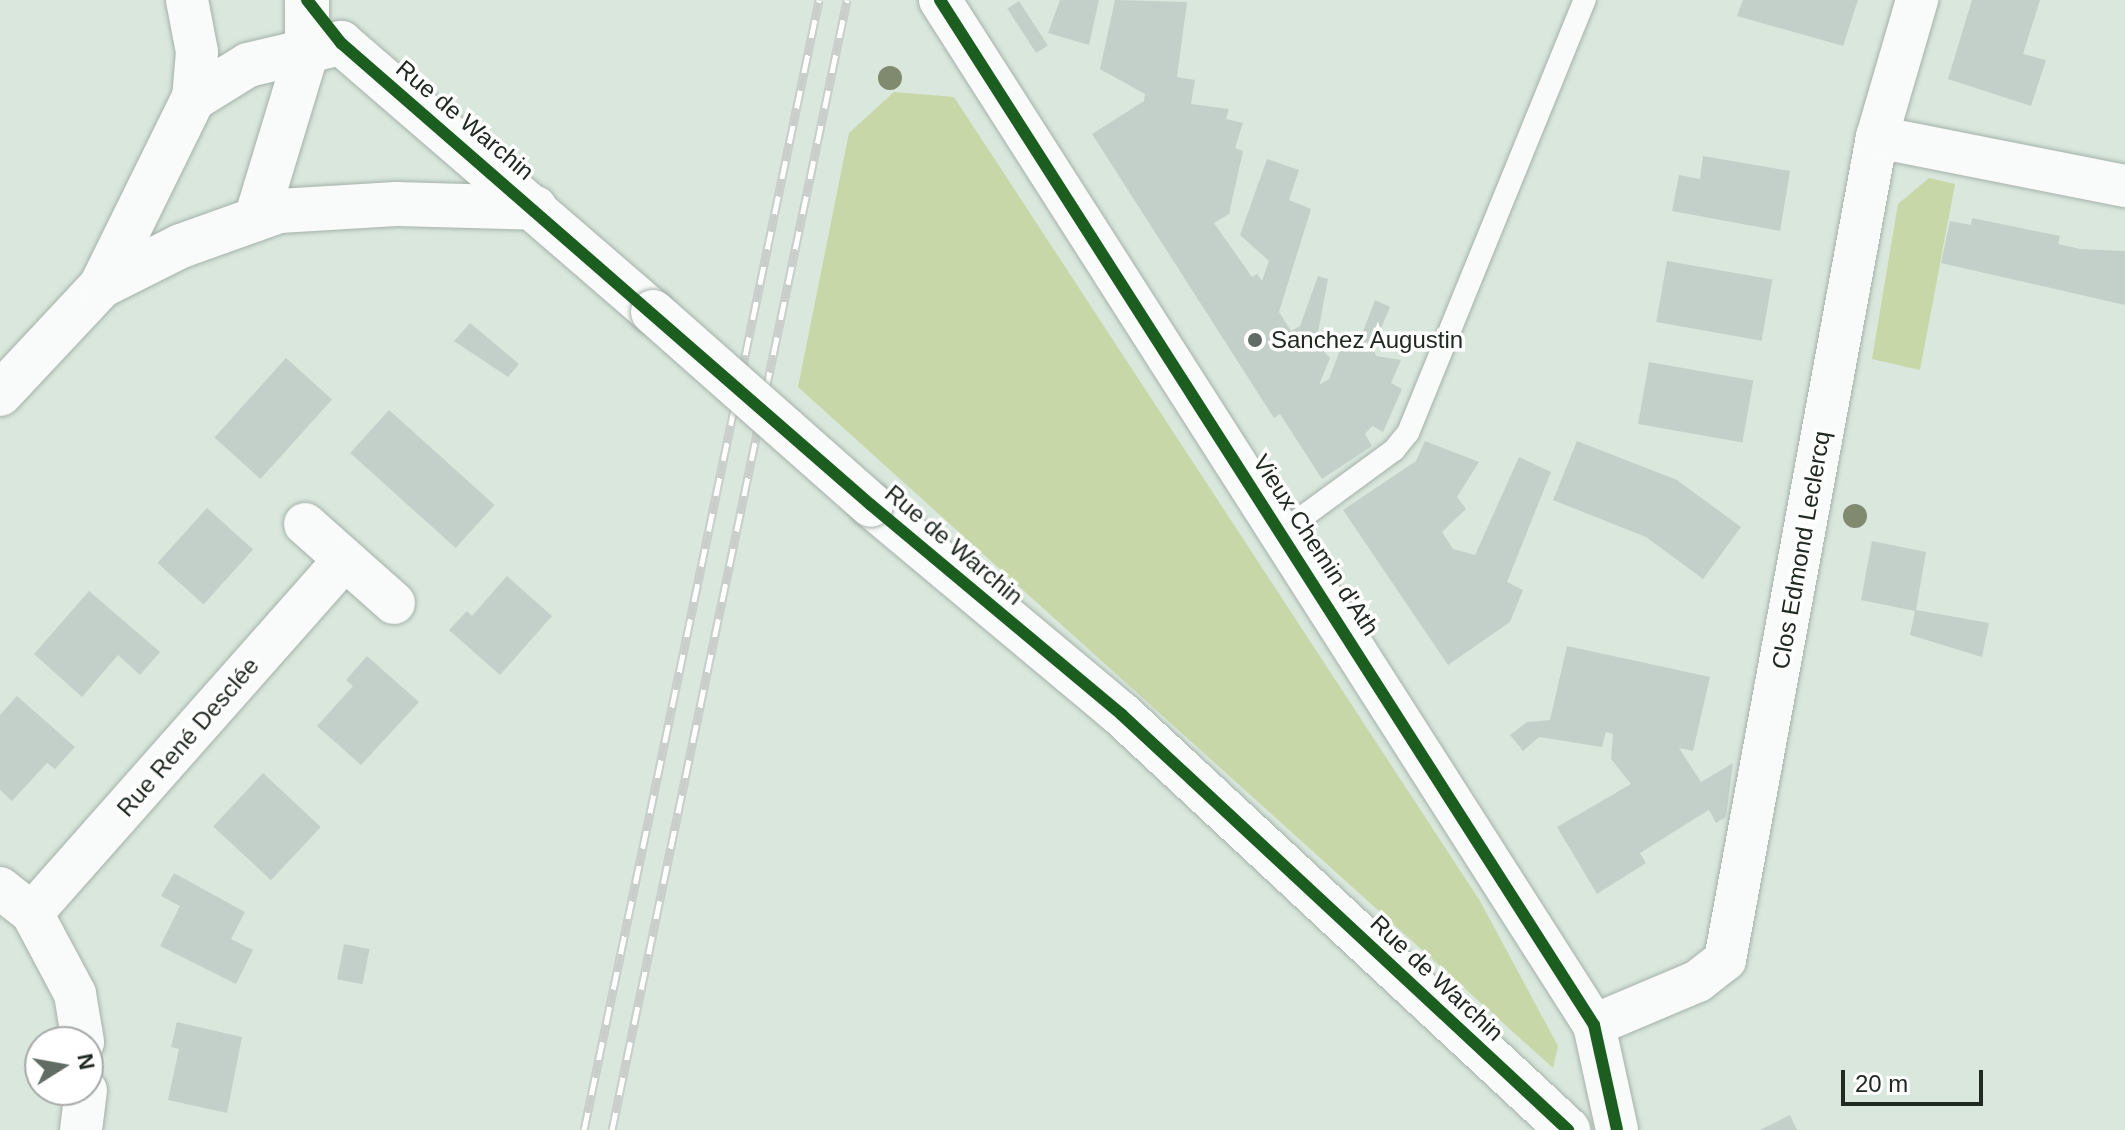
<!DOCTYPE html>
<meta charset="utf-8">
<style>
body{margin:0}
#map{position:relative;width:2125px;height:1130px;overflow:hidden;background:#d9e7dd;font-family:Helvetica,sans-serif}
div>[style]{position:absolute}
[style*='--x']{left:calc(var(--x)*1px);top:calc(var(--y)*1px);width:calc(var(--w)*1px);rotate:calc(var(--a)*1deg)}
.green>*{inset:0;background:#c8d7a7}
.building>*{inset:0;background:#c3d0c9;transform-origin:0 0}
.roads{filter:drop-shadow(0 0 2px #a5b1a9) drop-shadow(0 0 2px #a5b1a9)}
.service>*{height:22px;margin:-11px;padding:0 11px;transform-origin:11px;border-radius:11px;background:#f9fbfa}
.minor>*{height:42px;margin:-21px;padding:0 21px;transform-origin:21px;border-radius:21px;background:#f9fbfa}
.tertiary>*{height:44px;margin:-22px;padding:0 22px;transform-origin:22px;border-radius:22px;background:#f9fbfa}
.rail>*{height:9px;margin-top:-4.5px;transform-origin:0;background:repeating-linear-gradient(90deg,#fff 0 18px,#c9ceca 0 36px);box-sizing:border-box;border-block:2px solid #c9ceca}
.bridges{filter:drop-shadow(0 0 2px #a5b1a9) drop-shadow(0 0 2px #a5b1a9)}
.tertiary-bridge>*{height:44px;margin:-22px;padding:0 22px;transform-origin:22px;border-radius:22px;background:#f9fbfa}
.cycleway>*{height:12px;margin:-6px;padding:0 6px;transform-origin:6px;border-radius:6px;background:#1b5e20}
.trees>*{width:24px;height:24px;margin:-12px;border-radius:50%;background:#808a6e}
.dots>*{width:22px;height:22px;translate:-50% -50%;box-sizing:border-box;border:4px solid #fff;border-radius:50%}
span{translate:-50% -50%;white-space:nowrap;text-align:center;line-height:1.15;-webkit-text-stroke:7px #fff;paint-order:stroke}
.street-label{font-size:24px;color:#202a23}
.poi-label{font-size:24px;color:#202a23}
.left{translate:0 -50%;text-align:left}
.north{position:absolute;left:24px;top:1026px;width:80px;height:80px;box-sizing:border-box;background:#fff;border:2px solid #a6aaa7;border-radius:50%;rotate:79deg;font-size:22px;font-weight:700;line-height:32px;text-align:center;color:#202a23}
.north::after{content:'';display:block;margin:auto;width:28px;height:36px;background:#616c64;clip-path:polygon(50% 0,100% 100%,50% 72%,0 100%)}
.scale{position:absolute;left:1841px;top:1070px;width:142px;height:36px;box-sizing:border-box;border:4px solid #202a23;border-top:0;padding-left:10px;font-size:24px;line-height:28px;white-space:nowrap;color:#202a23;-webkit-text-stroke:6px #fff;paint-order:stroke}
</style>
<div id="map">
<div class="green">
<i style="clip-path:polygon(894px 92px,954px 97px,1480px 901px,1558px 1046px,1553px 1068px,798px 387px,849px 133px)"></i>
<i style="clip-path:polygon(1929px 178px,1955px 184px,1920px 370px,1872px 359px,1898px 204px)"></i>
</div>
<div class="building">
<i style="clip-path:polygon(1060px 0,1099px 0,1089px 45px,1048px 33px)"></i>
<i style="clip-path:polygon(1115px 0,1187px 2px,1177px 77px,1195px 80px,1191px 104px,1229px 109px,1226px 119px,1243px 123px,1235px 148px,1243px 151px,1229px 214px,1214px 223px,1252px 277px,1257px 274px,1262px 281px,1269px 261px,1240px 235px,1267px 159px,1299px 170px,1289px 200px,1311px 209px,1279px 312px,1291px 331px,1300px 326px,1318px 276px,1328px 279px,1316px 343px,1330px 358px,1319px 385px,1329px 379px,1345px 337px,1359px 342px,1375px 300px,1390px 307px,1373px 348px,1376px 356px,1401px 360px,1391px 383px,1402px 389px,1383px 432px,1372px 426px,1365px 434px,1372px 446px,1322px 479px,1280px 414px,1274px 418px,1092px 134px,1144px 101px,1145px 94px,1100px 69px)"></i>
<i style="clip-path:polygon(1743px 0,1858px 0,1843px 46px,1737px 16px)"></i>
<i style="clip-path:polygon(1972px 0,2040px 0,2023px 54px,2046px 60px,2031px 106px,1948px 79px)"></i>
<i style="left:1019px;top:1px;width:53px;height:14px;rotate:57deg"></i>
<i style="clip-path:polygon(1703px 156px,1790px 171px,1780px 231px,1672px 211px,1679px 175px,1700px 179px)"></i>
<i style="clip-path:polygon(1972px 218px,2060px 236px,2058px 244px,2080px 249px,2125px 251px,2125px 305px,1941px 263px,1950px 221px,1971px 225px)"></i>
<i style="left:1667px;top:261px;width:107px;height:62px;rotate:10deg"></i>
<i style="clip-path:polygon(470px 323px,519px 364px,508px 377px,454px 341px)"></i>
<i style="left:286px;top:358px;width:62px;height:107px;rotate:42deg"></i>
<i style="left:1649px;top:362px;width:106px;height:63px;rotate:10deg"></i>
<i style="left:389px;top:410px;width:142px;height:58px;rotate:42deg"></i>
<i style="clip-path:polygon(1425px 441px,1479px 462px,1457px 497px,1466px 509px,1442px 532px,1453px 549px,1475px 555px,1519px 457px,1551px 472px,1507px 582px,1523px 590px,1510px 622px,1448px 665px,1343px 510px,1416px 461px)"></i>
<i style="clip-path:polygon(1577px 441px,1677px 480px,1741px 527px,1703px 579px,1646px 537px,1553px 500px)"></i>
<i style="left:207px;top:508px;width:62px;height:74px;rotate:42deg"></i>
<i style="clip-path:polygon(1872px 541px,1926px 552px,1916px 610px,1989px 623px,1982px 657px,1910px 635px,1915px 611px,1861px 600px)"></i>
<i style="clip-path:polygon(507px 576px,552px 616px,500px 675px,449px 630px,467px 611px,472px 616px)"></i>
<i style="clip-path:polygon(89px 591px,160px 652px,140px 675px,118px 655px,82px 697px,34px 654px)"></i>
<i style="clip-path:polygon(1567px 646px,1710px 677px,1693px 751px,1679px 748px,1701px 782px,1733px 763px,1726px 817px,1716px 823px,1709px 810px,1691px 821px,1640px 853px,1646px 863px,1597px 894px,1557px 827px,1631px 784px,1611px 759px,1613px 734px,1606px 732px,1602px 747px,1539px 737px,1523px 751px,1510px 735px,1527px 722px,1550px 720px)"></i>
<i style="clip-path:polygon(367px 656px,419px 702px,361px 765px,317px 726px,353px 686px,346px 680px)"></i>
<i style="clip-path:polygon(17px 696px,75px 747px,55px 769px,47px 763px,12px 801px,0 790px,0 715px)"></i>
<i style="left:263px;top:773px;width:79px;height:73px;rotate:43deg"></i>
<i style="clip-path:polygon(174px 873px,245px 912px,231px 939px,253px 950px,236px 984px,160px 946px,180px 906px,161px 896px)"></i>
<i style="left:344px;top:944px;width:26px;height:36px;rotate:11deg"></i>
<i style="clip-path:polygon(177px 1022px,242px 1037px,227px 1113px,168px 1100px,179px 1049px,171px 1047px)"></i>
<i style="clip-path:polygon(1790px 1115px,1797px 1130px,1760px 1130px)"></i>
</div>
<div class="roads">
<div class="service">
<i style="--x:1282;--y:532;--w:139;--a:-36.2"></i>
<i style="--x:1394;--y:450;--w:22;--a:-51"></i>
<i style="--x:1408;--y:433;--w:468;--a:-67.8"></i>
</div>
<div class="minor">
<i style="--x:187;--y:0;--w:53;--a:79.1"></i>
<i style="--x:197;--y:52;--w:47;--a:94.9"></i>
<i style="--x:940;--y:0;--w:1216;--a:57.46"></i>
<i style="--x:1594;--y:1025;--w:107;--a:77.6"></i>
<i style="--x:1877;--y:137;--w:253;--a:11.2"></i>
<i style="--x:305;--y:524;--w:119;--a:41.6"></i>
<i style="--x:0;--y:888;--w:41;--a:38"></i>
<i style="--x:32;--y:913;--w:92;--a:62"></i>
<i style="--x:75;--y:994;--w:49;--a:80.5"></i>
<i style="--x:32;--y:913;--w:470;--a:-48.5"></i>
<i style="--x:1594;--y:1025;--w:113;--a:-22.9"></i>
<i style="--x:1698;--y:981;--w:34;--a:-38"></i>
<i style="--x:1725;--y:960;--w:837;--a:-79.54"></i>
<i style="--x:1877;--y:137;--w:143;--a:-73.7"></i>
<i style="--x:81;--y:1130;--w:40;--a:-82.9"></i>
</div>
<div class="tertiary">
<i style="--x:256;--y:219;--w:176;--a:-73.1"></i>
<i style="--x:307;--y:51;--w:51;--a:-90"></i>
<i style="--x:101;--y:286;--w:89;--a:-26.6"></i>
<i style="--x:181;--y:246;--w:104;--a:-19.7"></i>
<i style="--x:279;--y:211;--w:117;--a:-3.4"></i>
<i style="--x:396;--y:204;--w:139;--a:1.6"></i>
<i style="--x:0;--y:394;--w:148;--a:-46.9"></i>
<i style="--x:101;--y:286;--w:208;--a:-63.8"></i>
<i style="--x:193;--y:99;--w:65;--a:-31.7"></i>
<i style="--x:248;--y:65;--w:96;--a:-13.3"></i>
<i style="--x:341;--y:43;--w:412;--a:40.8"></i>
<i style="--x:871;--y:505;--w:326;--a:39.9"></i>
<i style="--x:1121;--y:714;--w:611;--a:42.94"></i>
</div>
</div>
<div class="rail">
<i style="--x:584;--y:1130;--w:1154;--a:-78.25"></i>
<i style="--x:612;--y:1130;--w:1154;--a:-78.25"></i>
</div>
<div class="bridges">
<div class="tertiary-bridge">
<i style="--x:653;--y:312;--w:291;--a:41.5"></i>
</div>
</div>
<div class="cycleway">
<i style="--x:307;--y:0;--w:55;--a:51.7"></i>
<i style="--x:341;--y:43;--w:703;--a:41.08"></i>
<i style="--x:871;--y:505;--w:326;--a:39.9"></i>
<i style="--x:1121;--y:714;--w:611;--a:42.94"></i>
<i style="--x:940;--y:0;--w:1216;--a:57.46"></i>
<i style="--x:1594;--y:1025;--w:107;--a:77.6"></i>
</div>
<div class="trees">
<i style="left:890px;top:78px"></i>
<i style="left:1855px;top:516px"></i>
</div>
<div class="dots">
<i style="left:1255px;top:340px;background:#616c64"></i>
</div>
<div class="street-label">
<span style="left:465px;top:120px;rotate:40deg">Rue de Warchin</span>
<span style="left:954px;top:545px;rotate:40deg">Rue de Warchin</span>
<span style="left:1316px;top:545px;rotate:57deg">Vieux Chemin d'Ath</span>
<span style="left:1801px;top:550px;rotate:-80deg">Clos Edmond Leclercq</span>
<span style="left:188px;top:737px;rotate:-49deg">Rue René Desclée</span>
<span style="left:1437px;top:978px;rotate:43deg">Rue de Warchin</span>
</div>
<div class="poi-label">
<span class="left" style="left:1271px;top:340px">Sanchez Augustin</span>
</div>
<div class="north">N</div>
<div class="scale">20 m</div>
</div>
